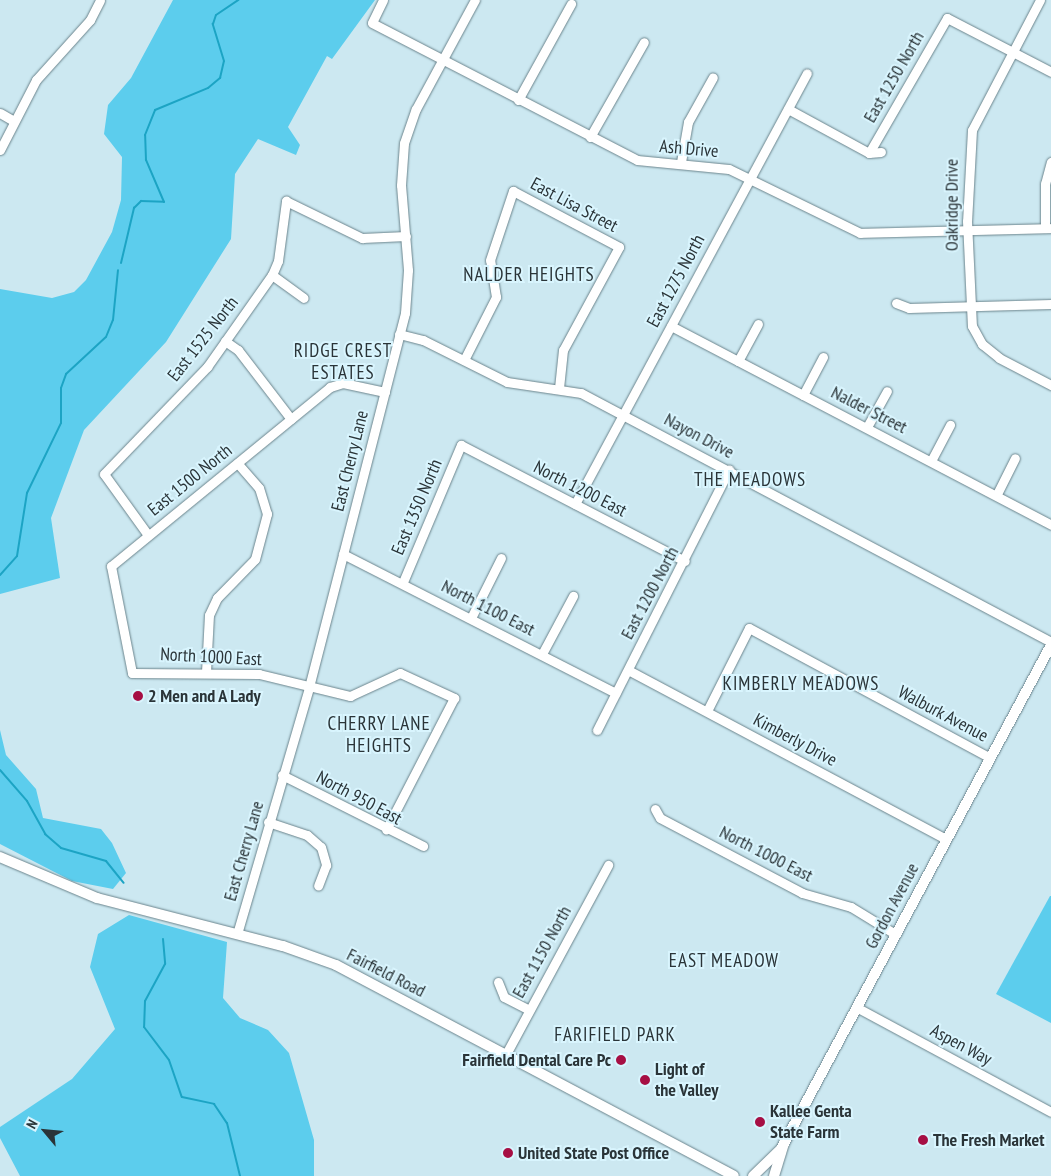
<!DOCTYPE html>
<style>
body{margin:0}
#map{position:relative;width:1051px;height:1176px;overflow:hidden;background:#cce8f1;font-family:"PT Sans Narrow",sans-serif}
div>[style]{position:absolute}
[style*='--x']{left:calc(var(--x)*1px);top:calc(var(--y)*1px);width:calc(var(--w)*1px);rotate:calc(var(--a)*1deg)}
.green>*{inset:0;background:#5ccded}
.stream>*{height:2px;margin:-1px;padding:0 1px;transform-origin:1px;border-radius:1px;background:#1ca4c4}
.roads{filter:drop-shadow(0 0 1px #6b848c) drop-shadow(0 0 1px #6b848c)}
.minor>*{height:9px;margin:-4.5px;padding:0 4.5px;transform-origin:4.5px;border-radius:4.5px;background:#fff}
.major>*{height:10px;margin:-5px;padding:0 5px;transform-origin:5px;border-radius:5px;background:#fff}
.dots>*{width:14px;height:14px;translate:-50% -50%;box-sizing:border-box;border:2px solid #d9f5fe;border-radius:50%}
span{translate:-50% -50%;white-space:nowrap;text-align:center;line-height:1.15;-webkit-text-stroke:4px #d9f5fe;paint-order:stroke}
.street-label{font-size:18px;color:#2a3438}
.poi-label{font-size:18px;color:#2a3438;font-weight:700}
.left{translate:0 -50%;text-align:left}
.right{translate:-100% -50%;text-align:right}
.neighbourhood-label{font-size:19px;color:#2a3438;letter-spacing:1px}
.north{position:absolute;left:20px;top:1106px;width:50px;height:50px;-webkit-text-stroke:4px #d9f5fe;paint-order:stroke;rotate:298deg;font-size:14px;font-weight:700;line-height:20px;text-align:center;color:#2a3438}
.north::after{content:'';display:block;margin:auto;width:18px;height:22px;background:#2a3438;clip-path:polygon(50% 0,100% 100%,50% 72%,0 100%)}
</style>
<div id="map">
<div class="green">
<i style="clip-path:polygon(173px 0,375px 0,332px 59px,327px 56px,288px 127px,300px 145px,296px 155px,258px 139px,235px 174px,231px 239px,166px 342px,84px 430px,51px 518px,60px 578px,0 594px,0 289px,52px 298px,74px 292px,86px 280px,112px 232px,121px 200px,122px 157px,104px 134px,108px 105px,131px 78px)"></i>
<i style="clip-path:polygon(0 730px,6px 755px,36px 789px,43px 818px,101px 829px,112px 843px,126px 873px,113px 889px,72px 881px,0 844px)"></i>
<i style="clip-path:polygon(1050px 896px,1051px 896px,1051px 1023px,996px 994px)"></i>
<i style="clip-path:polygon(129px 915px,227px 942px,223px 998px,240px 1018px,268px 1030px,289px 1053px,314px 1140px,314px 1176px,20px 1176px,0 1138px,0 1127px,72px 1079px,115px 1029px,90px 967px,98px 934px)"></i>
</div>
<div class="stream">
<i style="--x:121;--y:263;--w:57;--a:-76.7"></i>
<i style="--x:134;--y:208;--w:10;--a:-45"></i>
<i style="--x:141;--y:201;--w:23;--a:2"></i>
<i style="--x:164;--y:202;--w:46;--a:-113.2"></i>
<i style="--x:146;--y:160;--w:25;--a:-92"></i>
<i style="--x:145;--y:135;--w:27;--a:-68"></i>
<i style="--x:155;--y:110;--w:57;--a:-22.5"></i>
<i style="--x:208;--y:88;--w:16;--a:-40"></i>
<i style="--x:220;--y:78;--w:17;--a:-77"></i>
<i style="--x:224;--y:61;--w:39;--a:-107"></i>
<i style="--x:213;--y:24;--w:9;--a:-72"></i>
<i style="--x:216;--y:15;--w:27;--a:-34"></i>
<i style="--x:0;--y:575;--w:25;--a:-48"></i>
<i style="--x:17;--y:556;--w:64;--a:-81"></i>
<i style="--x:27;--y:493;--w:78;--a:-64.1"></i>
<i style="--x:61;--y:423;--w:35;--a:-90"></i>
<i style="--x:61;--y:388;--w:15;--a:-70"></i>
<i style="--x:66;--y:374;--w:54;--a:-42.8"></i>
<i style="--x:106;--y:337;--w:18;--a:-68"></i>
<i style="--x:113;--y:320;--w:50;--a:-84.3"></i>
<i style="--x:0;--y:770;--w:41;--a:48.9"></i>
<i style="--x:27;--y:801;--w:38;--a:61"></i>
<i style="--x:45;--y:834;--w:21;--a:41"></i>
<i style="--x:61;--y:848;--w:47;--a:16.1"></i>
<i style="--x:106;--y:861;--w:28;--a:51"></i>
<i style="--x:163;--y:939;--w:25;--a:85"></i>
<i style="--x:165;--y:964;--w:42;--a:118.4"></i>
<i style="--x:145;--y:1001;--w:26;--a:92"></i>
<i style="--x:144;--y:1027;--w:41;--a:52.9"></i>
<i style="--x:169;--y:1060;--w:39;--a:71"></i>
<i style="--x:182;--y:1097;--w:33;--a:12"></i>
<i style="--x:214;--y:1104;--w:23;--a:56"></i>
<i style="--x:227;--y:1123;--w:55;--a:76.2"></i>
</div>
<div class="roads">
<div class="minor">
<i style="--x:383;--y:0;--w:25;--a:116"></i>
<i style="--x:372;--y:23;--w:298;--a:27.3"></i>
<i style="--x:637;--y:160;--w:92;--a:5.6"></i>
<i style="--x:729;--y:169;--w:146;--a:26"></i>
<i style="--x:860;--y:233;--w:191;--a:-1.5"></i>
<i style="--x:1040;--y:0;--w:147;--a:117.6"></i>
<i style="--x:972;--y:130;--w:91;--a:93.1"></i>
<i style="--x:967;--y:221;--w:105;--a:87.3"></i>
<i style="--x:972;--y:326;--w:21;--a:61"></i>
<i style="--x:982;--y:344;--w:22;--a:39"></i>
<i style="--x:999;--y:358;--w:59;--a:27.4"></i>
<i style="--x:518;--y:100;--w:110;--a:-61.1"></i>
<i style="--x:788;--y:109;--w:92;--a:28.5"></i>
<i style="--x:869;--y:153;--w:12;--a:-5"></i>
<i style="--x:0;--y:113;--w:16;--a:30"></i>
<i style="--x:590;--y:137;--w:109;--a:-60.4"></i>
<i style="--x:0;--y:150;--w:79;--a:-62.8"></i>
<i style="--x:36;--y:80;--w:81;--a:-48"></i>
<i style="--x:90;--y:20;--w:22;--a:-63"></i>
<i style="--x:869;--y:153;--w:156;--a:-60"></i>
<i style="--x:947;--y:18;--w:117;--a:27.4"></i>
<i style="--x:681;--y:162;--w:41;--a:-80.1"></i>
<i style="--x:688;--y:122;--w:51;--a:-60.9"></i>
<i style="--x:1045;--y:228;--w:44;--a:-90"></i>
<i style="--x:1045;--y:184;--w:23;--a:-75"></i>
<i style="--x:272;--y:275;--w:39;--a:36"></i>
<i style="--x:896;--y:303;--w:14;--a:21"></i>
<i style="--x:909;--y:308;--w:142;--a:-1.6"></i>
<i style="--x:671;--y:326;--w:429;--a:27.6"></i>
<i style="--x:399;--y:334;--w:25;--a:14"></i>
<i style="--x:423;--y:340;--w:94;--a:26.6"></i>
<i style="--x:507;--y:382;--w:75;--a:8.5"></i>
<i style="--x:581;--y:393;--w:532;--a:27.91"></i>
<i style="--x:225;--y:341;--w:16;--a:35"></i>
<i style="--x:238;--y:350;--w:87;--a:52.5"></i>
<i style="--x:464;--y:360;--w:71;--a:-63.1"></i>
<i style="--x:496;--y:297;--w:37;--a:-99"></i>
<i style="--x:490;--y:260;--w:73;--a:-71.6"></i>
<i style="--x:513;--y:191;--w:120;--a:27.8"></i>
<i style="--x:619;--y:247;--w:117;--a:118.5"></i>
<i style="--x:563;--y:350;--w:37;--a:96"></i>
<i style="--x:738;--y:361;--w:42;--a:-61.6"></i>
<i style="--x:385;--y:392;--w:43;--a:-167.9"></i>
<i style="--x:343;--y:383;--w:14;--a:163"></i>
<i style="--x:330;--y:387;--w:283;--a:140.7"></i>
<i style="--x:111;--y:566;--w:109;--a:78.9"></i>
<i style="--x:132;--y:673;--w:127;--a:0.5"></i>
<i style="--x:259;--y:674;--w:94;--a:13.6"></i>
<i style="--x:350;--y:696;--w:55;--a:-24.7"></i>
<i style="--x:400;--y:673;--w:60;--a:24.8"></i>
<i style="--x:454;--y:698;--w:148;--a:117.3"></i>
<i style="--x:803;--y:395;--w:43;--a:-62.2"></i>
<i style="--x:867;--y:427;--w:41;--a:-60.9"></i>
<i style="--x:931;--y:461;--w:41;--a:-62.2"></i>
<i style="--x:997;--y:494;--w:40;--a:-63.4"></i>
<i style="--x:575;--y:504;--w:489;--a:-61.7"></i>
<i style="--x:148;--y:535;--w:75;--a:-125.8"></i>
<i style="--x:104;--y:474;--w:149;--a:-46.1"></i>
<i style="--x:207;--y:367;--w:113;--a:-54.8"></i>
<i style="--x:272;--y:275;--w:15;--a:-67"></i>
<i style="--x:278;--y:261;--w:61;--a:-82.4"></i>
<i style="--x:286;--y:201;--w:85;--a:26"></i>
<i style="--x:362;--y:238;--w:44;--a:-2.6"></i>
<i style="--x:343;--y:554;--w:306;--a:27"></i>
<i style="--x:403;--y:582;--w:149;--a:-67.1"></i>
<i style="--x:461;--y:445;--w:252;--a:27.4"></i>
<i style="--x:471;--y:618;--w:67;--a:-63.4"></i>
<i style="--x:542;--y:654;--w:66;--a:-61.9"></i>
<i style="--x:628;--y:670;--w:360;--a:28"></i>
<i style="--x:206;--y:672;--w:57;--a:-87"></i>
<i style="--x:209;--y:615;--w:19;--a:-65"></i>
<i style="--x:217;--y:598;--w:54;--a:-45.7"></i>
<i style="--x:255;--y:559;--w:47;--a:-75.1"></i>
<i style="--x:267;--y:514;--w:27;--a:-107"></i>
<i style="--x:259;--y:488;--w:33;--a:-131"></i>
<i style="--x:707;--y:711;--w:93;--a:-63.2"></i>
<i style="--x:749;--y:628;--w:274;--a:28.3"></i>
<i style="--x:597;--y:730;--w:292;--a:-63.1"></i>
<i style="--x:282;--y:775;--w:158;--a:26.7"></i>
<i style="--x:655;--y:809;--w:10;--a:61"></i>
<i style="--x:660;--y:818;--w:161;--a:27.8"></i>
<i style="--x:802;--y:893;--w:51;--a:15.9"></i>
<i style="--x:851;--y:907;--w:52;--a:31.5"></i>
<i style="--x:268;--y:822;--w:41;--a:18.4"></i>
<i style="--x:307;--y:835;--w:18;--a:41"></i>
<i style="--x:321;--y:847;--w:19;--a:74"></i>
<i style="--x:326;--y:865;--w:22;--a:111"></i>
<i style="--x:237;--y:934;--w:257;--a:-73.7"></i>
<i style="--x:309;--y:687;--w:386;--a:-75.6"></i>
<i style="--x:405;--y:313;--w:43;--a:-86"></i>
<i style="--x:408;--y:270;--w:85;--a:-94.7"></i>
<i style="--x:401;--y:185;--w:42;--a:-85.9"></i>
<i style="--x:404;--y:143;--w:36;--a:-71"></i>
<i style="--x:416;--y:109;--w:124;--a:-61.6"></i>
<i style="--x:498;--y:982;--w:16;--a:68"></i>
<i style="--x:504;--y:997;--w:28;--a:27"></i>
<i style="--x:856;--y:1007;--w:221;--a:28.3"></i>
<i style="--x:506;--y:1054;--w:215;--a:-61.6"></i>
</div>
<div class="major">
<i style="--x:0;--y:857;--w:105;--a:22.9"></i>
<i style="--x:97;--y:898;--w:192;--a:14.5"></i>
<i style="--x:283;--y:946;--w:56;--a:19.7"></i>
<i style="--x:336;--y:965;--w:450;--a:27.9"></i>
<i style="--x:753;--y:1176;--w:39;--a:-44"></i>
<i style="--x:781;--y:1149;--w:572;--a:-61.82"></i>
<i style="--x:774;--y:1176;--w:34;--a:-73"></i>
</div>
</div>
<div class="dots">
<i style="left:138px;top:696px;background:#a60f44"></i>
<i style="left:621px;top:1060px;background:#a60f44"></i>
<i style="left:645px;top:1080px;background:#a60f44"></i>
<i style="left:760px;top:1122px;background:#a60f44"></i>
<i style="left:923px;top:1140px;background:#a60f44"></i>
<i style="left:508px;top:1153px;background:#a60f44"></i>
</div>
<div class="street-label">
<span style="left:894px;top:77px;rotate:-60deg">East 1250 North</span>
<span style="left:689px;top:149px;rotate:5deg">Ash Drive</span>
<span style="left:574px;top:205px;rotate:28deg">East Lisa Street</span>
<span style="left:952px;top:205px;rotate:-90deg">Oakridge Drive</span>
<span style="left:676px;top:281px;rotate:-62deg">East 1275 North</span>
<span style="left:203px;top:339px;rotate:-52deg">East 1525 North</span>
<span style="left:869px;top:410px;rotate:27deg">Nalder Street</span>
<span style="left:699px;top:436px;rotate:28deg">Nayon Drive</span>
<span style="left:350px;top:461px;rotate:-76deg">East Cherry Lane</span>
<span style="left:190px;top:480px;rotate:-39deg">East 1500 North</span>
<span style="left:580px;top:489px;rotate:27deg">North 1200 East</span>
<span style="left:417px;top:507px;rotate:-67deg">East 1350 North</span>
<span style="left:650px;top:593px;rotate:-62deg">East 1200 North</span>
<span style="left:488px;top:608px;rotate:27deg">North 1100 East</span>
<span style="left:211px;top:657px;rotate:3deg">North 1000 East</span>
<span style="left:943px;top:714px;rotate:28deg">Walburk Avenue</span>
<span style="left:795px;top:740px;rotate:28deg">Kimberly Drive</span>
<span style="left:359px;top:798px;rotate:28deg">North 950 East</span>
<span style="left:244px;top:851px;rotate:-74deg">East Cherry Lane</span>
<span style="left:766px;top:854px;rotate:27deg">North 1000 East</span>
<span style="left:892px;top:906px;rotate:-62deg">Gordon Avenue</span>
<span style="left:542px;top:952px;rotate:-61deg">East 1150 North</span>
<span style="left:386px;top:973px;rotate:27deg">Fairfield Road</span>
<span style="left:961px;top:1045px;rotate:28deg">Aspen Way</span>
</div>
<div class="poi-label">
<span class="left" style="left:148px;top:696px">2 Men and A Lady</span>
<span class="right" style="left:611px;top:1060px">Fairfield Dental Care Pc</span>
<span class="left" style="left:655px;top:1080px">Light of<br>the Valley</span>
<span class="left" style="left:770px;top:1122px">Kallee Genta<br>State Farm</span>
<span class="left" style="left:933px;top:1140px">The Fresh Market</span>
<span class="left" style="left:518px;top:1153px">United State Post Office</span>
</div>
<div class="neighbourhood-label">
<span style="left:529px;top:275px">NALDER HEIGHTS</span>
<span style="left:343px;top:362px">RIDGE CREST<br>ESTATES</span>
<span style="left:750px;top:480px">THE MEADOWS</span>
<span style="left:801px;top:684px">KIMBERLY MEADOWS</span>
<span style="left:379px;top:735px">CHERRY LANE<br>HEIGHTS</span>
<span style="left:724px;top:961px">EAST MEADOW</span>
<span style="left:615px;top:1035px">FARIFIELD PARK</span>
</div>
<div class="north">N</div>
</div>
